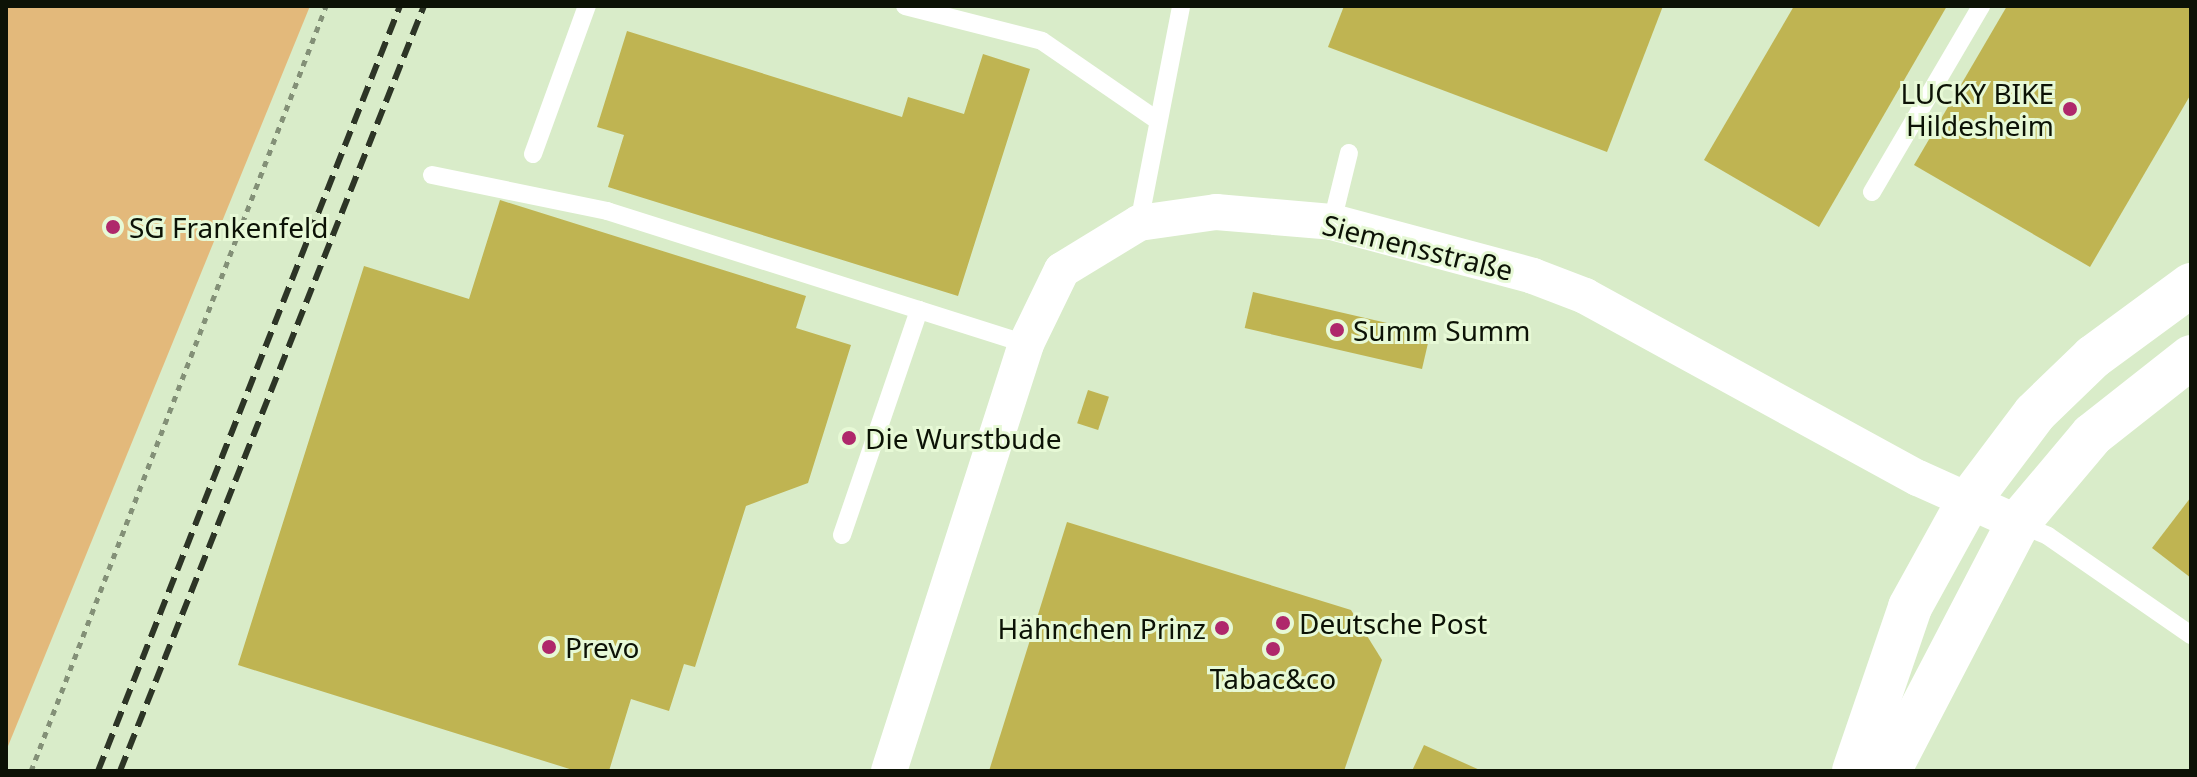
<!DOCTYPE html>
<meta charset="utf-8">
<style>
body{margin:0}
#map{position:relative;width:2197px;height:777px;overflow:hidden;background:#d9ecc9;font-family:"Noto Sans",sans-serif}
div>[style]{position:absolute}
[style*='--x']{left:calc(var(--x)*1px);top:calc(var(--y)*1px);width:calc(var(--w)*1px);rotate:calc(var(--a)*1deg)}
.green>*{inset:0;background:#e3b97b}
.building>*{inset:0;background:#bfb452;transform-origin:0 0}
.path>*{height:5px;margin-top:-2.5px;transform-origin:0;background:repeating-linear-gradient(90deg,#839077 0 6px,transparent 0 12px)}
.lane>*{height:18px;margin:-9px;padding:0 9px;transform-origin:9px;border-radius:9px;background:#fff}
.street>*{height:36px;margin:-18px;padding:0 18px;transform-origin:18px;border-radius:18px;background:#fff}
.secondary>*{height:44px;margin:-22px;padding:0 22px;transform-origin:22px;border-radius:22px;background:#fff}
.rail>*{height:6px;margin-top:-3px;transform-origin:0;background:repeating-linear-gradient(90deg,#2d3526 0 16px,transparent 0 24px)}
.dots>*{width:22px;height:22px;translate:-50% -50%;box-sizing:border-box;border:4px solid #e7f9d6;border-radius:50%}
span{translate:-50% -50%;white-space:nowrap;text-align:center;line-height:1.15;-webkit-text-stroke:6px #e7f9d6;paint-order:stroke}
.poi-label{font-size:28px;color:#0c1206}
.right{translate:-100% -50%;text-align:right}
.left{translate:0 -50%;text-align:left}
.street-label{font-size:28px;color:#0c1206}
.frame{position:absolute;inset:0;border:8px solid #0c1206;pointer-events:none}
</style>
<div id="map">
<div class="green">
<i style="clip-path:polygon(6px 6px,310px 6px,6px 751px)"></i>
</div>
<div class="building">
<i style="clip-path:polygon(1344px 6px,1663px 6px,1607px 152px,1328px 47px)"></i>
<i style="clip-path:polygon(1794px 6px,1947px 6px,1819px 227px,1704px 160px)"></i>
<i style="clip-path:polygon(2007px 6px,2191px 6px,2191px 94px,2090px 267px,1914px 165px)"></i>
<i style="clip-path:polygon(627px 31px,902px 117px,908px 97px,964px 114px,983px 54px,1030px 69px,958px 296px,608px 187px,624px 135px,597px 127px)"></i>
<i style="clip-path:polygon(500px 200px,806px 296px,796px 328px,851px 345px,808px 483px,746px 506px,695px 667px,684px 664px,669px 711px,631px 699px,609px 771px,576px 771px,238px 665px,364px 266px,469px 299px)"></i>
<i style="left:1253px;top:292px;width:182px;height:37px;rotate:13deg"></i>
<i style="left:1088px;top:390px;width:22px;height:35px;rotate:18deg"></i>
<i style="clip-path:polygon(2191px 497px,2191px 578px,2152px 548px)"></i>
<i style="clip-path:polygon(1067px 522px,1351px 610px,1382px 660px,1344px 771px,989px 771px)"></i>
<i style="clip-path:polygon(1424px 745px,1482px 771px,1412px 771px)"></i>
</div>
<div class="path">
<i style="--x:31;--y:771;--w:820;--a:-68.91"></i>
</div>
<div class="lane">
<i style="--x:905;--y:6;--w:141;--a:14.3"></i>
<i style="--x:1042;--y:41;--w:140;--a:34.5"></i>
<i style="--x:533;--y:154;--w:158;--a:-70"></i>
<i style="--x:432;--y:175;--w:179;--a:11.6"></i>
<i style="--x:607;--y:211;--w:440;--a:17.6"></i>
<i style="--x:1872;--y:192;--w:216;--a:-59.6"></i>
<i style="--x:1332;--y:222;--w:71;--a:-76.2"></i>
<i style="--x:1139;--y:223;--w:221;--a:-79"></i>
<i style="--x:2019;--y:524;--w:31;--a:22"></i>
<i style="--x:2048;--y:536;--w:174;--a:34.7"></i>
<i style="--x:842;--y:535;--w:238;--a:-71.1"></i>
</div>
<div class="street">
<i style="--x:889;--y:771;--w:448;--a:-72.2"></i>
<i style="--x:1026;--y:344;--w:82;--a:-64.1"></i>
<i style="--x:1062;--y:270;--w:90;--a:-31.4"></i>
<i style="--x:1139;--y:223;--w:78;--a:-8.1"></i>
<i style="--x:1216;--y:212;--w:116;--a:4.9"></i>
<i style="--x:1332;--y:222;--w:208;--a:15"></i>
<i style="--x:1533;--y:276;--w:56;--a:21"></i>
<i style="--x:1585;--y:296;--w:379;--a:28.7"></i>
<i style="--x:1918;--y:478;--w:110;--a:24.2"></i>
</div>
<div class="secondary">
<i style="--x:1854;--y:771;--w:173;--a:-71.1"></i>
<i style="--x:1910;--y:607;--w:120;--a:-61.1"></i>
<i style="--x:1968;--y:502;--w:111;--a:-53"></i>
<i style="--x:2035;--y:413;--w:81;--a:-44"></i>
<i style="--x:2093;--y:357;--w:122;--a:-36.3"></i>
<i style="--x:1889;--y:771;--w:280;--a:-62.5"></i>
<i style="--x:2018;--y:523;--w:115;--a:-49.9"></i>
<i style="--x:2092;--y:435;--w:126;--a:-38.2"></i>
</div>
<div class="rail">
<i style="--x:98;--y:771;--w:822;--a:-68.46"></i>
<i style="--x:120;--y:771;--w:823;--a:-68.33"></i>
</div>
<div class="dots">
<i style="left:2070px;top:109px;background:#af286b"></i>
<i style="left:113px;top:227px;background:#af286b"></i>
<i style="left:1337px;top:330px;background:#af286b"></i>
<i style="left:849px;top:438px;background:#af286b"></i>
<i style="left:1283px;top:623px;background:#af286b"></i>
<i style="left:1222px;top:628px;background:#af286b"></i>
<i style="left:549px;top:647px;background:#af286b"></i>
<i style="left:1273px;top:649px;background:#af286b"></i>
</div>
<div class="poi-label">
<span class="right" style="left:2054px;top:109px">LUCKY BIKE<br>Hildesheim</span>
<span class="left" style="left:129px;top:227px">SG Frankenfeld</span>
<span class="left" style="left:1353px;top:330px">Summ Summ</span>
<span class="left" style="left:865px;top:438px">Die Wurstbude</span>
<span class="left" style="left:1299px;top:623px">Deutsche Post</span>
<span class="right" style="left:1206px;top:628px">Hähnchen Prinz</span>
<span class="left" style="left:565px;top:647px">Prevo</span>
<span style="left:1273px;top:678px">Tabac&amp;co</span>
</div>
<div class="street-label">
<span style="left:1418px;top:247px;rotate:14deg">Siemensstraße</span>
</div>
<div class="frame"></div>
</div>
